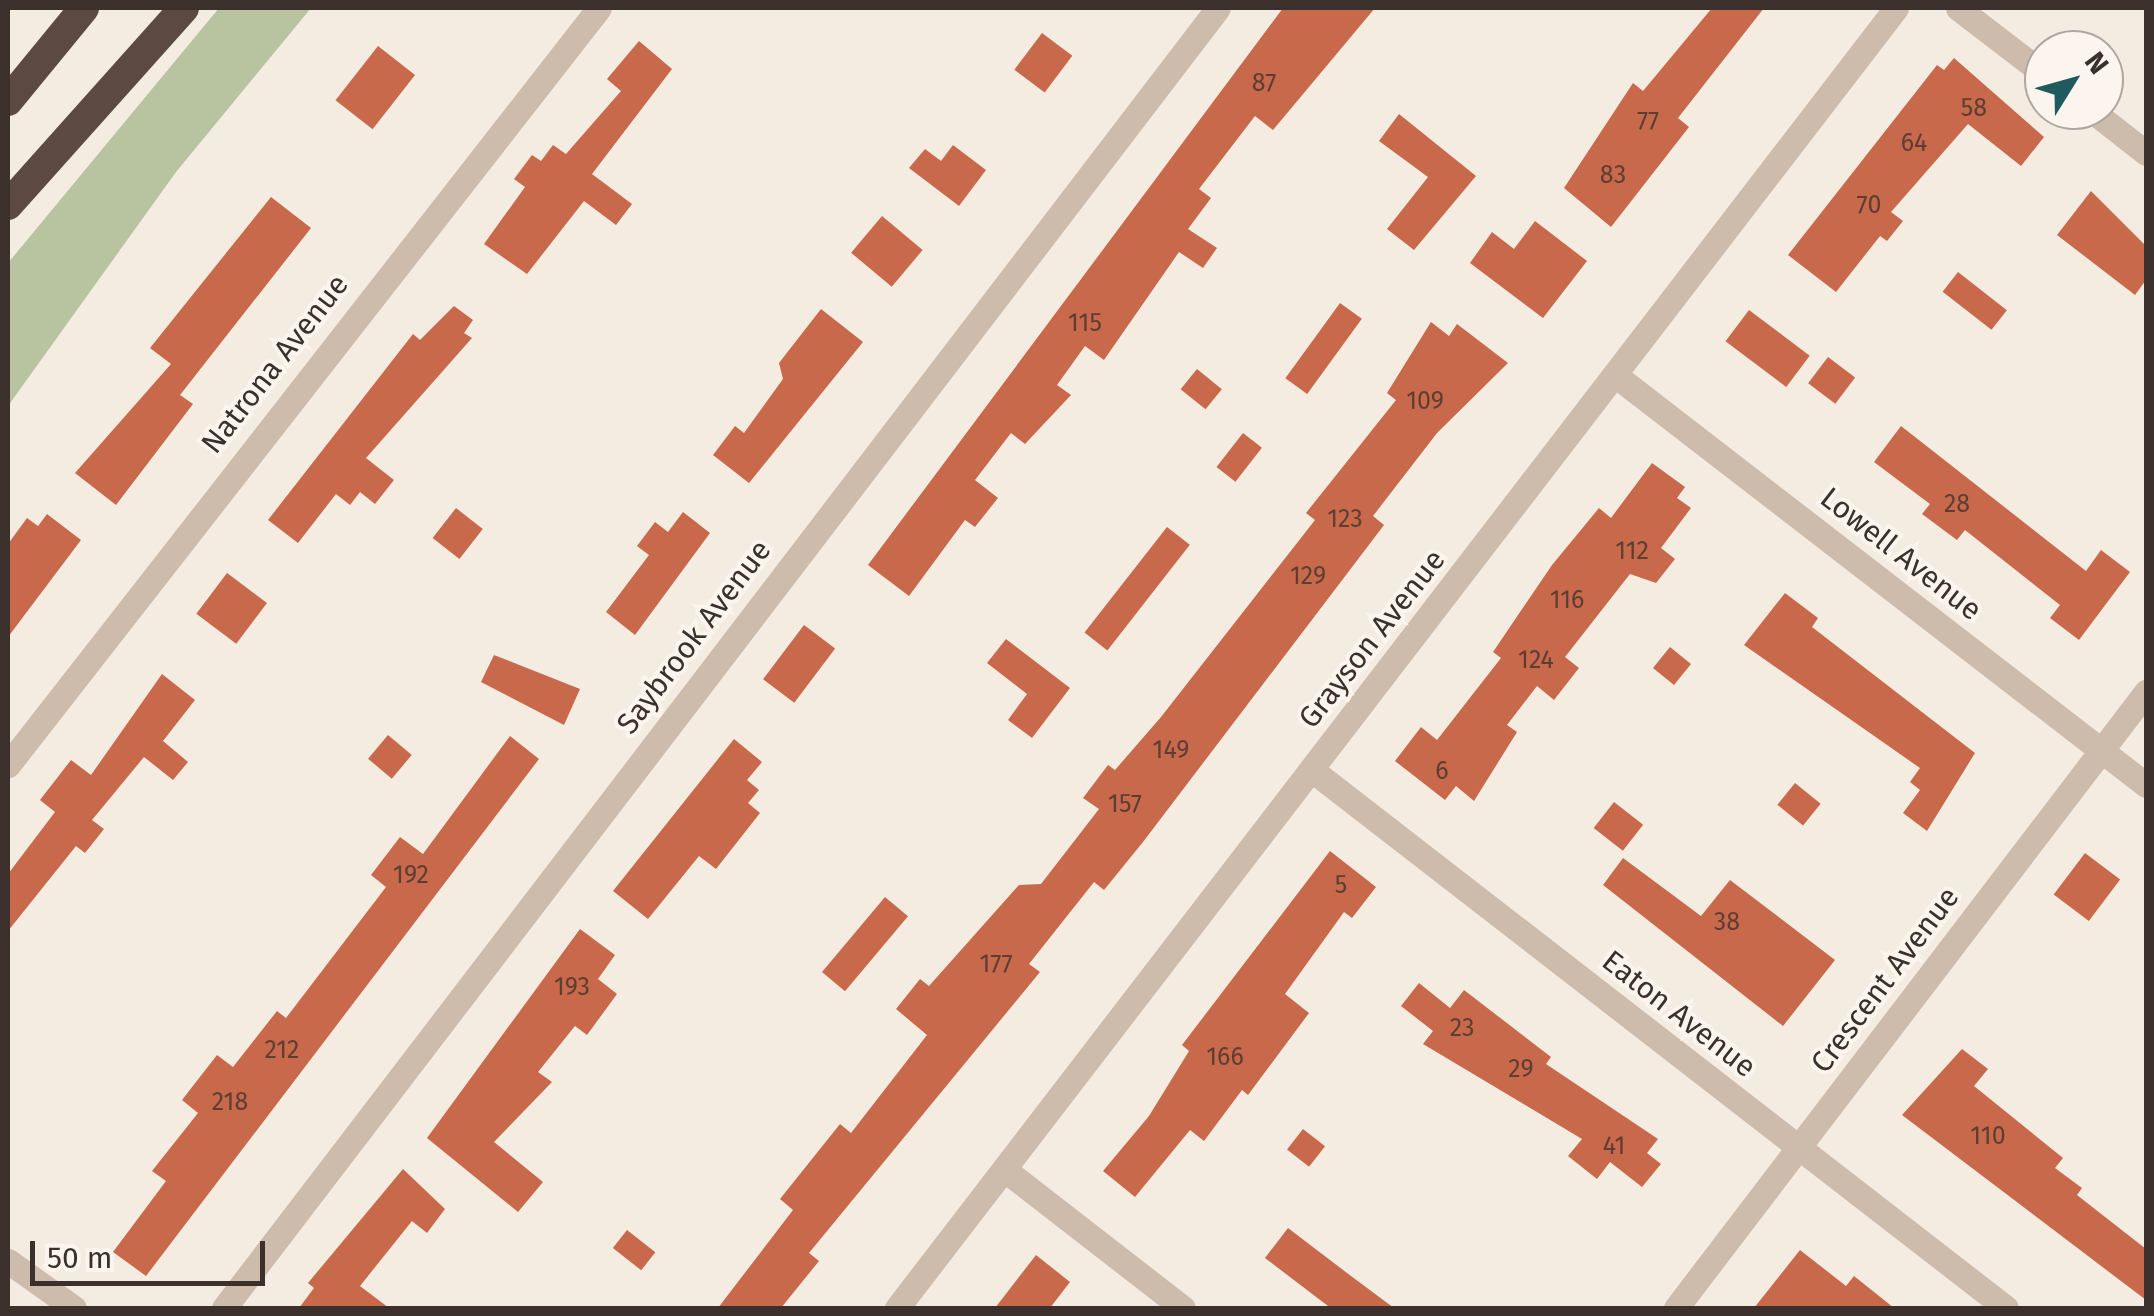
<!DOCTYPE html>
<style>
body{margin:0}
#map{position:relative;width:2154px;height:1316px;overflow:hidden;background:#f4ebe1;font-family:"Fira Sans",sans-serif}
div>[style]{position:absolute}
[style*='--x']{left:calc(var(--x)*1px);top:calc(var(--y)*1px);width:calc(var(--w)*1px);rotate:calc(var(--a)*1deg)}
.green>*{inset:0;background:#b8c4a0}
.building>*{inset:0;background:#c8694b;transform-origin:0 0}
.minor>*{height:25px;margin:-12.5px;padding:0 12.5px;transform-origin:12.5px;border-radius:12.5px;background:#cdbbac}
.highway>*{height:30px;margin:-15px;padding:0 15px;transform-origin:15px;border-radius:15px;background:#5c4a42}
span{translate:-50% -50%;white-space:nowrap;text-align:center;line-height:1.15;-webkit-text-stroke:8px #fbf5ee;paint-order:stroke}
.number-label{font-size:25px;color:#5e3e33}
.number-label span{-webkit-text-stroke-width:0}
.street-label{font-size:30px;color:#3b302b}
.frame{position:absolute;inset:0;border:10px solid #3b302b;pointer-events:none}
.north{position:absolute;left:2024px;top:30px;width:100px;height:100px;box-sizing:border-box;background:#fbf5ee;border:2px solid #aea6a0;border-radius:50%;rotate:53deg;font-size:28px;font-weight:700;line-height:40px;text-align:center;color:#3b302b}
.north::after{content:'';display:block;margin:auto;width:35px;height:45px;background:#1f5a5e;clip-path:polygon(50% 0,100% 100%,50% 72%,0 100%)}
.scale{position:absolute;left:30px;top:1241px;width:235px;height:45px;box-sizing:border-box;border:5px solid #3b302b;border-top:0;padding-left:12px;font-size:30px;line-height:35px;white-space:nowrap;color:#3b302b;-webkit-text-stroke:8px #fbf5ee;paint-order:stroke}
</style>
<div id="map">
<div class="green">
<i style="clip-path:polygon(219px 8px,311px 8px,176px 172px,8px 406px,8px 263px)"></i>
</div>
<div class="building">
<i style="clip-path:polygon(1283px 8px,1375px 8px,1273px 130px,1255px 116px,1199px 189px,1211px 198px,1188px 229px,1217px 248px,1203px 268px,1179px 252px,1104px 360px,1085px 346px,1057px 385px,1071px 395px,1025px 444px,1011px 433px,975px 480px,998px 498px,975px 527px,965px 520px,909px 596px,868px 565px)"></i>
<i style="clip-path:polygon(1712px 8px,1764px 8px,1678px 118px,1689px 127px,1611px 227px,1564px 188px,1633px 83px,1643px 91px)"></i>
<i style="left:1042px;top:33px;width:38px;height:46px;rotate:37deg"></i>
<i style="clip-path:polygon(639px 41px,672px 69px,592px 174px,632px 204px,616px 225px,584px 201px,527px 274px,484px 244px,525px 187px,514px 179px,532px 155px,541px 161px,553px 145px,566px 154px,621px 91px,607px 79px)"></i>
<i style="left:378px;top:46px;width:47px;height:69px;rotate:38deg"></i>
<i style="clip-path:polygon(1954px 58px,2044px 137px,2021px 166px,1968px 124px,1891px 212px,1903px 221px,1887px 241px,1880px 236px,1836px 292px,1788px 255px,1937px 65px,1944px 70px)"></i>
<i style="clip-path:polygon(1399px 114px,1476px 176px,1414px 250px,1387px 229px,1428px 177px,1379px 141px)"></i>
<i style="clip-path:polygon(953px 145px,986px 170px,959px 206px,909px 168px,925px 149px,941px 161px)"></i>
<i style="clip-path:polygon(2091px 191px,2146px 246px,2146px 280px,2135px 295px,2057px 235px)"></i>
<i style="clip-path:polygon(271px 197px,311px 228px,180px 395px,193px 404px,116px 505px,75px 473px,171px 364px,150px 348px)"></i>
<i style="left:882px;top:216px;width:53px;height:48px;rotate:40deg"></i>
<i style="clip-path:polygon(1535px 221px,1587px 261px,1543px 318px,1470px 263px,1492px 232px,1514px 249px)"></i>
<i style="left:1958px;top:272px;width:62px;height:25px;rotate:38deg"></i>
<i style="left:1340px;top:303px;width:27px;height:93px;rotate:36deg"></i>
<i style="clip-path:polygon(454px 306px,473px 320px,464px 333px,472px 338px,366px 458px,394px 480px,375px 504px,360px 492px,350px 505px,336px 494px,298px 543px,268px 520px,413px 334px,420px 340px)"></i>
<i style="clip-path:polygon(821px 309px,863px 342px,749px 483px,713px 455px,735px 426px,744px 433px,783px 379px,779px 363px)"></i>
<i style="left:1749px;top:310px;width:76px;height:39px;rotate:37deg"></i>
<i style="clip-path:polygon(1431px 322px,1449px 336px,1457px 324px,1508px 363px,1437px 433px,1373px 516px,1384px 525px,1143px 842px,1104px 890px,1094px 882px,1029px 964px,1040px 972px,809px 1253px,819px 1261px,781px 1308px,718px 1308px,793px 1210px,780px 1199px,840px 1124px,851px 1133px,927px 1035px,896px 1009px,920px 979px,929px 986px,1019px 885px,1041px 884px,1099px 809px,1083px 798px,1108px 765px,1115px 770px,1161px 717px,1315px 520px,1306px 513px,1396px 400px,1387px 393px)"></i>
<i style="left:1828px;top:357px;width:34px;height:33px;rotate:37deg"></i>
<i style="left:1197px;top:369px;width:32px;height:26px;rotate:39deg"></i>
<i style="clip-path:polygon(1901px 426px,2086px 571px,2101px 550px,2130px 572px,2079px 640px,2050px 618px,2060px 605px,1965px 530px,1957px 540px,1922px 514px,1930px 504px,1874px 462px)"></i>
<i style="left:1243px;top:433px;width:24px;height:43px;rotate:38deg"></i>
<i style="clip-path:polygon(1652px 463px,1685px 487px,1677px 498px,1691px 508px,1661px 548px,1675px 559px,1656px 583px,1630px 574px,1565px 657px,1579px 668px,1554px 700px,1537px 686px,1507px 725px,1517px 732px,1474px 801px,1456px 786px,1445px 800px,1395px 761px,1421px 727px,1437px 740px,1501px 658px,1493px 652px,1552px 565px,1599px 508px,1611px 518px)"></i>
<i style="left:456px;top:508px;width:34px;height:38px;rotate:38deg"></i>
<i style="clip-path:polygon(683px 512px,710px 533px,635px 635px,606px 612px,649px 555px,637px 546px,655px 522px,668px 532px)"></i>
<i style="clip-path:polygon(47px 514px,81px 540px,8px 637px,8px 544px,27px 518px,38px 526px)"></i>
<i style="left:1167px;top:527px;width:29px;height:134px;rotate:38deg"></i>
<i style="left:227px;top:573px;width:50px;height:51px;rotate:37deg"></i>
<i style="clip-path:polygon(1785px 593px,1818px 618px,1812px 627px,1975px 753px,1927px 831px,1903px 813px,1920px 790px,1910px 782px,1920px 768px,1744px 645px)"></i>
<i style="left:804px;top:625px;width:39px;height:68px;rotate:37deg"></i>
<i style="clip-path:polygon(1006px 639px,1070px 688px,1032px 738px,1008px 720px,1027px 694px,987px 663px)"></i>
<i style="left:1670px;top:647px;width:27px;height:27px;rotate:39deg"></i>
<i style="clip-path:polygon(494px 655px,580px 689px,564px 725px,481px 682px)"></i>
<i style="clip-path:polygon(162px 674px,195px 700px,163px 741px,188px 762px,173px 780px,144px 757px,92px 820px,104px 829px,85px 853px,76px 846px,8px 931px,8px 874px,55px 812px,40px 800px,71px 760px,91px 775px)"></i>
<i style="left:388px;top:735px;width:31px;height:31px;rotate:40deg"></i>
<i style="clip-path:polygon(510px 736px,539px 759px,146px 1276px,113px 1252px,166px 1181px,152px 1171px,198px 1113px,182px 1100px,217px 1055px,233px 1067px,277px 1011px,286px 1018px,386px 887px,371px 875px,400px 837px,423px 854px)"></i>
<i style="clip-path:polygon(734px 739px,762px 762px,747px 780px,759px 790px,748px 803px,760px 813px,716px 869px,699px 856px,648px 919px,613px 891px)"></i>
<i style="left:1795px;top:783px;width:33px;height:28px;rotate:39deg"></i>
<i style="left:1614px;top:802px;width:37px;height:33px;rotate:38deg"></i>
<i style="clip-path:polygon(1330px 851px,1376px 887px,1352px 918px,1344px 912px,1285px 994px,1309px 1013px,1248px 1095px,1242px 1090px,1204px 1141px,1190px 1130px,1135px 1197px,1103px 1171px,1149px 1116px,1189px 1051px,1182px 1045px)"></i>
<i style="left:2085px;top:853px;width:44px;height:52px;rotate:37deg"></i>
<i style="clip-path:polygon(1623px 858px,1701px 916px,1730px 880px,1835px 960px,1783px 1026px,1603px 885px)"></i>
<i style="left:885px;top:897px;width:30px;height:98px;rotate:40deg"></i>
<i style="clip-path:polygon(580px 929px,615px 955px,598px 979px,617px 994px,587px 1035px,575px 1026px,538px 1072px,552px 1082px,494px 1142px,543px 1182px,518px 1212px,427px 1138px)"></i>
<i style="clip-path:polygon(1419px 983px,1450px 1008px,1464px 990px,1551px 1057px,1546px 1064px,1658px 1139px,1647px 1153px,1661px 1164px,1642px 1187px,1610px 1162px,1597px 1179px,1568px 1156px,1582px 1139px,1423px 1044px,1433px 1031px,1401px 1006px)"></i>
<i style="clip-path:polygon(1962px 1049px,1988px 1069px,1974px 1086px,2063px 1158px,2055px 1168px,2082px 1188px,2077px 1195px,2146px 1249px,2146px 1300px,1902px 1115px)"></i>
<i style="left:1303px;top:1129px;width:28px;height:26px;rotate:38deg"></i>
<i style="clip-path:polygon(403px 1169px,445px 1209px,427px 1233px,412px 1221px,360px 1286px,389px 1308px,299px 1308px,314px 1288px,308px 1283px)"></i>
<i style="clip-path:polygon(1288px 1228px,1347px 1273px,1394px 1308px,1328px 1306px,1265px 1258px)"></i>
<i style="left:627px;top:1230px;width:36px;height:23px;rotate:38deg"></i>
<i style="clip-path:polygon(1800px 1250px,1846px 1286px,1854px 1276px,1894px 1308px,1754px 1308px)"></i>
<i style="clip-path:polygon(1036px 1255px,1070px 1282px,1050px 1308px,995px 1308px)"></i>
</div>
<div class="minor">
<i style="--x:1958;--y:8;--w:108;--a:37.5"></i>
<i style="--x:2091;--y:110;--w:70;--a:38"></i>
<i style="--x:1615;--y:375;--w:671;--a:37.67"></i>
<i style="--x:8;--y:765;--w:960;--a:-52.02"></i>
<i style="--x:1312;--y:770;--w:878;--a:37.78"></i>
<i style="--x:1005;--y:1170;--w:225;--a:37.8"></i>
<i style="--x:8;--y:1261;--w:81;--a:35.5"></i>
<i style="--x:224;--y:1308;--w:1636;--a:-52.6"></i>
<i style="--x:897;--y:1308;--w:1640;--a:-52.46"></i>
<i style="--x:1676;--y:1308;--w:775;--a:-52.66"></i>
</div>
<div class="highway">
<i style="--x:8;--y:101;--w:120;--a:-50.7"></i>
<i style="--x:8;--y:205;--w:264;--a:-48.2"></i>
</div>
<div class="number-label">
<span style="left:1264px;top:83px">87</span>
<span style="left:1974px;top:108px">58</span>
<span style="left:1648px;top:121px">77</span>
<span style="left:1914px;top:143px">64</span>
<span style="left:1613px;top:175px">83</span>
<span style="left:1869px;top:205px">70</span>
<span style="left:1085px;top:323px">115</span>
<span style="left:1425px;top:401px">109</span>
<span style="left:1957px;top:504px">28</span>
<span style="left:1345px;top:519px">123</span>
<span style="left:1632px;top:551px">112</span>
<span style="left:1308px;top:576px">129</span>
<span style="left:1567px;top:600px">116</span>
<span style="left:1536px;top:660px">124</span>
<span style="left:1171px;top:750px">149</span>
<span style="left:1442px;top:771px">6</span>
<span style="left:1125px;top:804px">157</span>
<span style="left:411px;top:875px">192</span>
<span style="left:1341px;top:885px">5</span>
<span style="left:1727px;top:922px">38</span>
<span style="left:996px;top:964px">177</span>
<span style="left:572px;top:987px">193</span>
<span style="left:1462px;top:1028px">23</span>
<span style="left:282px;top:1050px">212</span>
<span style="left:1225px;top:1057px">166</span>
<span style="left:1521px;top:1069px">29</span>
<span style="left:230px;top:1102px">218</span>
<span style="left:1988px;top:1136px">110</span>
<span style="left:1614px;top:1146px">41</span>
</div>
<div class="street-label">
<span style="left:275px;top:364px;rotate:-52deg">Natrona Avenue</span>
<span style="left:1901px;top:554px;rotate:38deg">Lowell Avenue</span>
<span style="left:694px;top:637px;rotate:-53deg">Saybrook Avenue</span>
<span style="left:1372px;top:639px;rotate:-52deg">Grayson Avenue</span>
<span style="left:1885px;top:980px;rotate:-53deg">Crescent Avenue</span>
<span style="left:1679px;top:1014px;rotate:38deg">Eaton Avenue</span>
</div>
<div class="frame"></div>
<div class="north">N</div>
<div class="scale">50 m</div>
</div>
